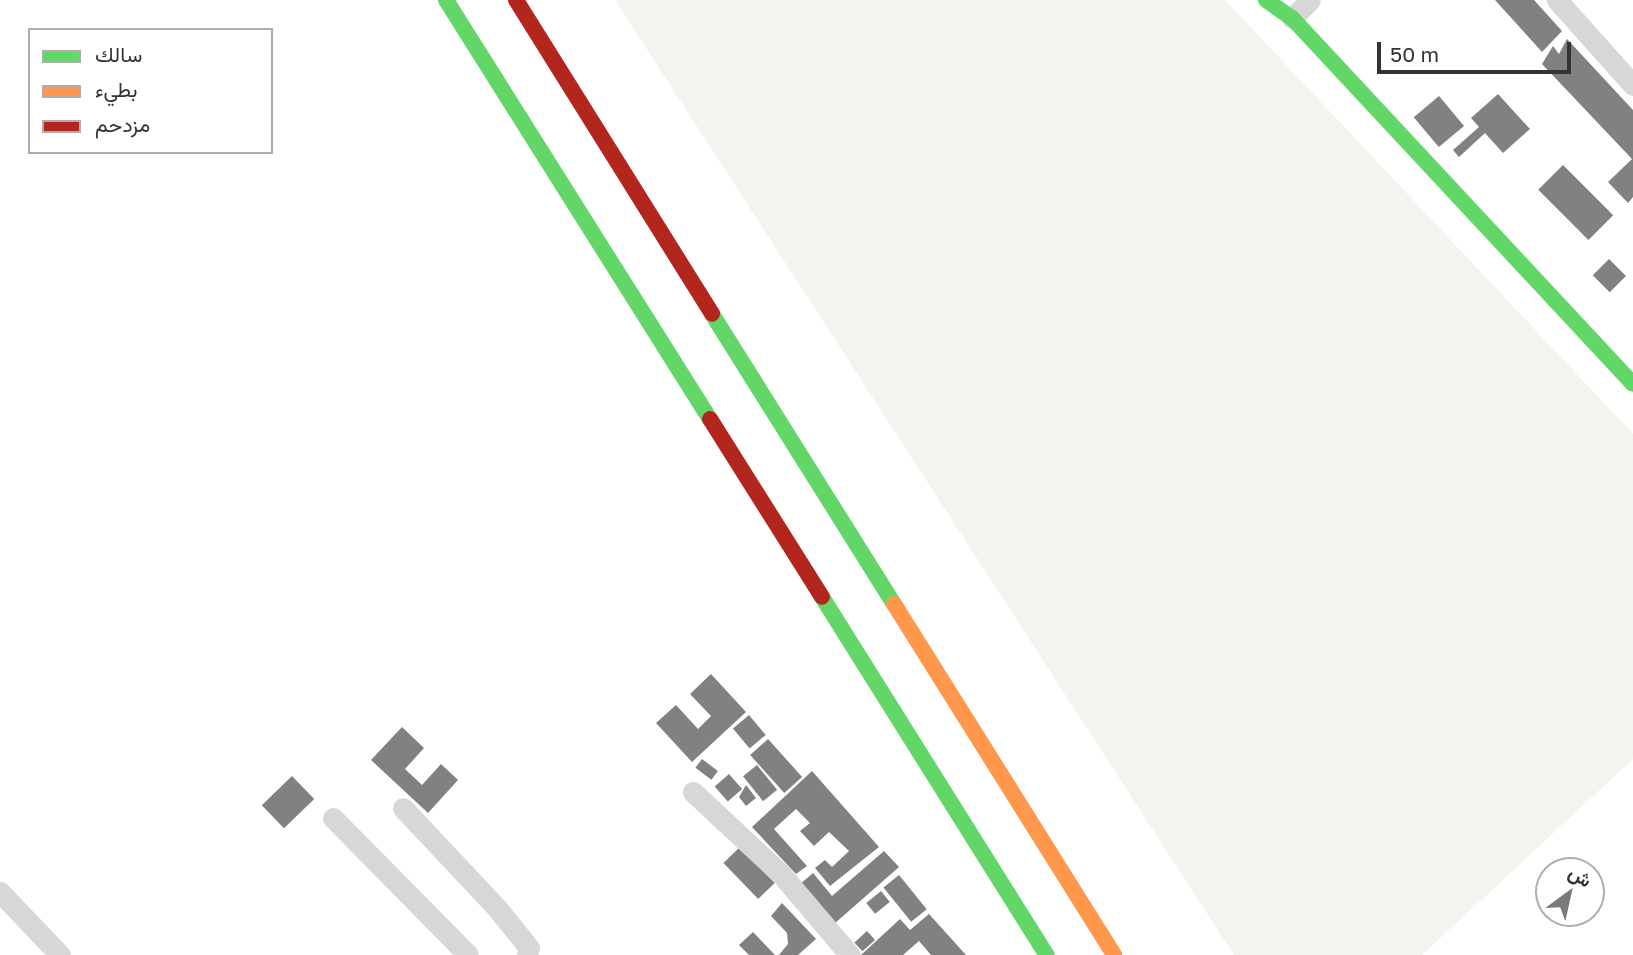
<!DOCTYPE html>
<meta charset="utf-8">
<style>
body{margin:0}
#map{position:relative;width:1633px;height:955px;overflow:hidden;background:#fff;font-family:"Golos Text",Vazirmatn,sans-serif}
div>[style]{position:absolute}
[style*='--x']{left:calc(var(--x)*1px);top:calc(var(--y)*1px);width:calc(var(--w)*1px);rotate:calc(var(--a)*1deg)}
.green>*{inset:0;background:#f1f5ed}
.building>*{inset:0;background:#818181;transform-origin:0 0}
.street>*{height:21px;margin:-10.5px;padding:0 10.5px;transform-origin:10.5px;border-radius:10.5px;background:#d7d7d7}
.fast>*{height:16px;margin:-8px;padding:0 8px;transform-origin:8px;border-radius:8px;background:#63d668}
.slow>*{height:16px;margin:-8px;padding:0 8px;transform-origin:8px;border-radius:8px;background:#ff974d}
.jam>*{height:16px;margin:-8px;padding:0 8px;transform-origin:8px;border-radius:8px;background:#b3261e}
span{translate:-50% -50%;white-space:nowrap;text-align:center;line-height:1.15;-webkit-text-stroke:7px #fff;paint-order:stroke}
.legend{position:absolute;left:28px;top:28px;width:245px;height:126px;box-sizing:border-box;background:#fff;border:2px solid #adadad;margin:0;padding:9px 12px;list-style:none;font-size:21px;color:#333}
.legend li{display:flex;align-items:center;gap:14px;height:35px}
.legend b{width:35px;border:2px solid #adadad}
.north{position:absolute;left:1535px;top:857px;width:70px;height:70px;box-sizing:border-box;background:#fff;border:2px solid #adadad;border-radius:50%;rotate:33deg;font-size:19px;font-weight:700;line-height:28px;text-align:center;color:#333}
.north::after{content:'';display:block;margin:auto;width:24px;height:32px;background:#7a7a7a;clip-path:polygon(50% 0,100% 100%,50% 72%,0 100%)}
.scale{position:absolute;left:1377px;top:42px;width:194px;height:32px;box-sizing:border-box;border:4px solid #333;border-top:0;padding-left:9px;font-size:21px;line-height:24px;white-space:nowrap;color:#333;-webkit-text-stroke:5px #fff;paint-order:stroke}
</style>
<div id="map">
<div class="green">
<i style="clip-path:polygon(615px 0,1225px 0,1633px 434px,1633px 759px,1422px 955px,1234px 955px)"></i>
</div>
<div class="building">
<i style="clip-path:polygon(1495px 0,1534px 0,1562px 31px,1542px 52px)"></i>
<i style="clip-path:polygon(1567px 39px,1633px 110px,1633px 197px,1628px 203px,1608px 182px,1632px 159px,1542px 64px,1553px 46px,1559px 54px)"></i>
<i style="clip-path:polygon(1498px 94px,1530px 129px,1503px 153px,1485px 133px,1459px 157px,1453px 150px,1479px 127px,1471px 118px)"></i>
<i style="left:1439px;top:96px;width:39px;height:33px;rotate:50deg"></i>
<i style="left:1563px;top:165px;width:71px;height:35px;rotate:45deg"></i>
<i style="left:1609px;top:259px;width:24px;height:23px;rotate:45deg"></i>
<i style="clip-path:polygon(711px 674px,746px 712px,692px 762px,656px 723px,676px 705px,698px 729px,711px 716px,690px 694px)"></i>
<i style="left:749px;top:715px;width:26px;height:21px;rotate:50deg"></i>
<i style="clip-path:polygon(402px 727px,424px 748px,405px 769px,422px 785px,441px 764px,458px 780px,428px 813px,371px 760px)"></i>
<i style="left:768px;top:739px;width:51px;height:24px;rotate:48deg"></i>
<i style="left:702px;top:759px;width:20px;height:11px;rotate:37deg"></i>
<i style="left:757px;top:765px;width:32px;height:18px;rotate:51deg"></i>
<i style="clip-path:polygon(812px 771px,879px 847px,830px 886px,815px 868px,825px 860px,832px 867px,849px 851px,829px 832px,814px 846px,800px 831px,810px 823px,796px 809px,774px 829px,807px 866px,796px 874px,752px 827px)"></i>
<i style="left:729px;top:774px;width:20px;height:19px;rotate:49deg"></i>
<i style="left:292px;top:776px;width:32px;height:42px;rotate:46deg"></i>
<i style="clip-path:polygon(746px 785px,756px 798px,746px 806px,739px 797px)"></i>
<i style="left:740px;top:847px;width:50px;height:23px;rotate:46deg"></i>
<i style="clip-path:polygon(884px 851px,899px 867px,834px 924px,799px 885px,813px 873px,832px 896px)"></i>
<i style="left:899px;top:875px;width:44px;height:20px;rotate:51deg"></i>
<i style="left:881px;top:891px;width:14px;height:19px;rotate:51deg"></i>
<i style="clip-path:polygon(782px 903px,816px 939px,798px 955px,779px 955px,788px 944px,787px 933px,771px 916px)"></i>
<i style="clip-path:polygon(929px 914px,966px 955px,931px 955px,919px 941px,903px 955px,861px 955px,900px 919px,910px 930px)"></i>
<i style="left:867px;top:931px;width:12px;height:17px;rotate:48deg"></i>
<i style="clip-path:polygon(753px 932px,775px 955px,749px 955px,739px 945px)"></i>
</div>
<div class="street">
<i style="--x:1557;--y:0;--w:114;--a:48.2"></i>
<i style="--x:1292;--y:18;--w:25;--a:-45"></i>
<i style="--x:693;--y:792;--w:120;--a:43"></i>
<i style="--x:781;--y:874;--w:106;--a:49.6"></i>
<i style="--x:403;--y:808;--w:137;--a:46.8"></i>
<i style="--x:497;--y:908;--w:51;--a:51.3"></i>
<i style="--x:529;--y:948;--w:7;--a:106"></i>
<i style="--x:333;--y:818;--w:192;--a:45.4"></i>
<i style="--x:0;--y:892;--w:87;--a:46.4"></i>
</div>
<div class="fast">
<i style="--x:446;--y:0;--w:495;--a:57.8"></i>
<i style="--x:1266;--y:0;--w:32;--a:35"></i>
<i style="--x:1292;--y:18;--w:500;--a:47.03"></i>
<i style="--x:712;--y:314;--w:342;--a:57.9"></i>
<i style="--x:822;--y:597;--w:423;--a:57.9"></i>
</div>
<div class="slow">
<i style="--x:894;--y:604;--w:414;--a:57.9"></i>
</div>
<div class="jam">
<i style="--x:516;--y:0;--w:370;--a:58"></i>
<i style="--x:710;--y:419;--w:210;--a:57.8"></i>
</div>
<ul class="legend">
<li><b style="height:9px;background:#63d668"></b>سالك</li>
<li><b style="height:9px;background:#ff974d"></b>بطيء</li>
<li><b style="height:9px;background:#b3261e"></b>مزدحم</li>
</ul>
<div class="north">ش</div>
<div class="scale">50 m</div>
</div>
